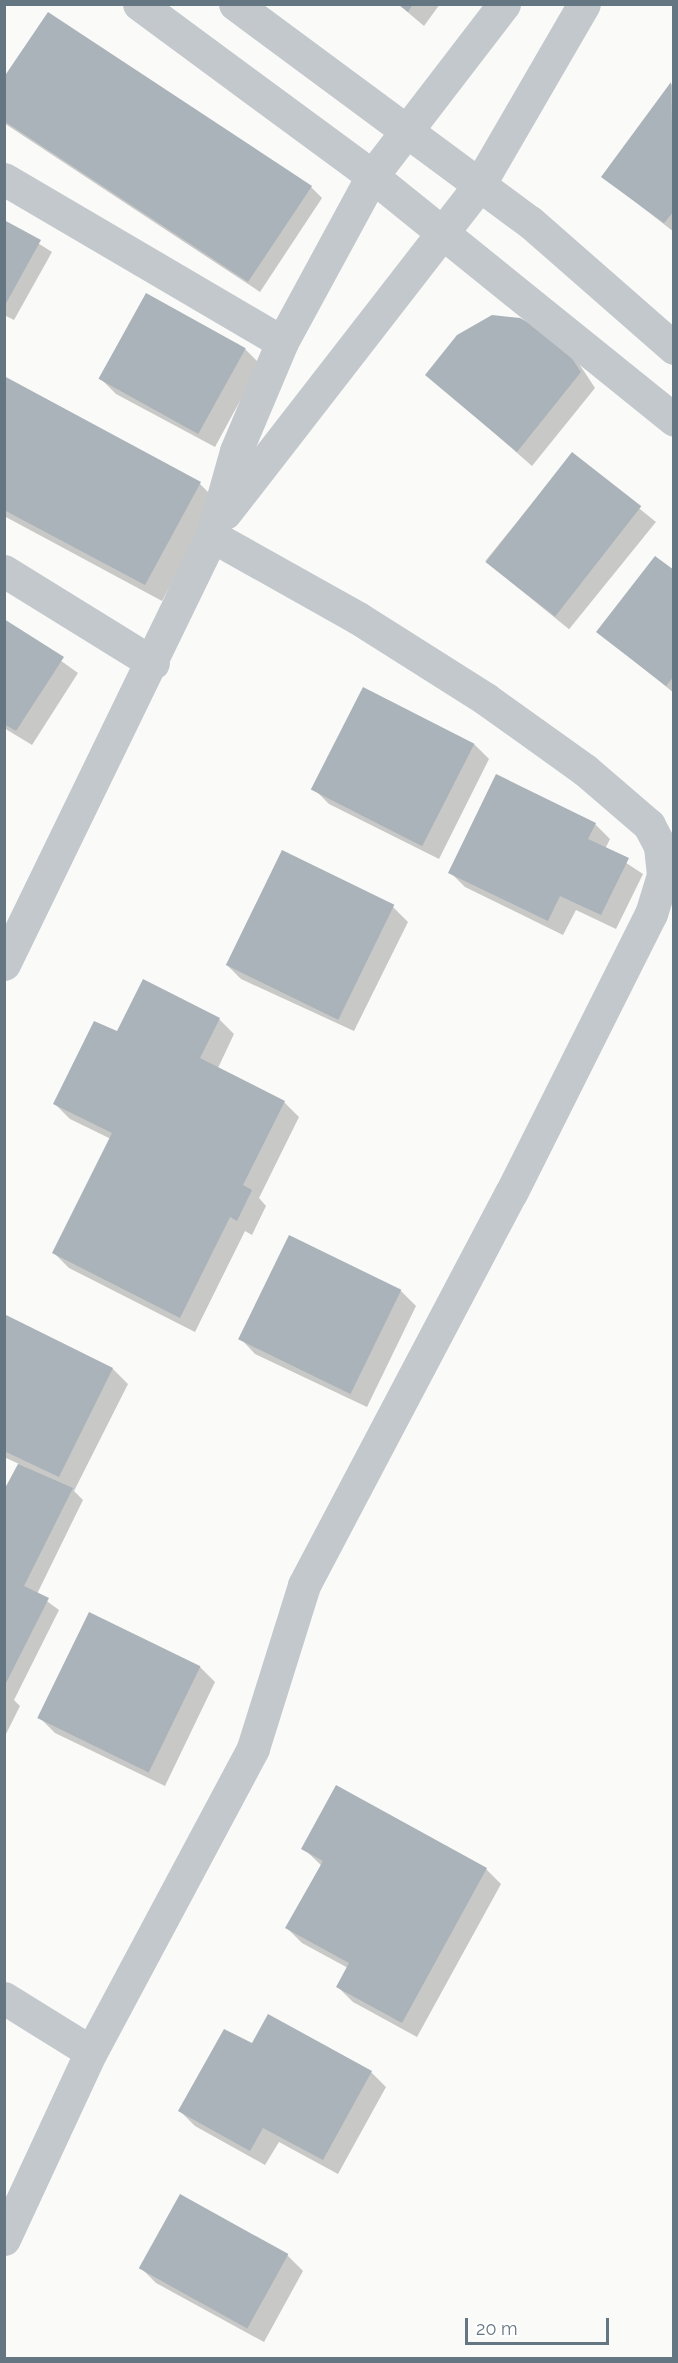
<!DOCTYPE html>
<style>
body{margin:0}
#map{position:relative;width:678px;height:2363px;overflow:hidden;background:#fafaf8;font-family:Raleway,sans-serif}
div>[style]{position:absolute}
[style*='--x']{left:calc(var(--x)*1px);top:calc(var(--y)*1px);width:calc(var(--w)*1px);rotate:calc(var(--a)*1deg)}
.shadow>*{inset:0;background:#0003;transform-origin:0 0}
.building>*{inset:0;background:#aab3b9;transform-origin:0 0}
.minor>*{height:33px;margin:-16.5px;padding:0 16.5px;transform-origin:16.5px;border-radius:16.5px;background:#c3c8cc}
.tertiary>*{height:33px;margin:-16.5px;padding:0 16.5px;transform-origin:16.5px;border-radius:16.5px;background:#c3c8cc}
span{translate:-50% -50%;white-space:nowrap;text-align:center;line-height:1.15;-webkit-text-stroke:6px #fff;paint-order:stroke}
.frame{position:absolute;inset:0;border:6px solid #657683;pointer-events:none}
.scale{position:absolute;left:465px;top:2318px;width:144px;height:27px;box-sizing:border-box;border:3px solid #657683;border-top:0;padding-left:8px;font-size:18px;line-height:21px;white-space:nowrap;color:#657683;-webkit-text-stroke:4px #fff;paint-order:stroke}
</style>
<div id="map">
<div class="shadow">
<i style="clip-path:polygon(398px 4px,440px 4px,424px 26px)"></i>
<i style="clip-path:polygon(4px 79px,311px 187px,322px 198px,260px 292px,4px 123px)"></i>
<i style="clip-path:polygon(671px 84px,674px 86px,674px 232px,603px 177px)"></i>
<i style="clip-path:polygon(4px 222px,52px 252px,14px 320px,4px 315px)"></i>
<i style="clip-path:polygon(245px 349px,260px 364px,215px 447px,116px 394px,101px 379px)"></i>
<i style="clip-path:polygon(574px 356px,595px 388px,532px 466px,427px 374px)"></i>
<i style="clip-path:polygon(4px 378px,200px 484px,217px 501px,162px 601px,4px 516px)"></i>
<i style="left:572px;top:454px;width:108px;height:138px;rotate:39deg"></i>
<i style="clip-path:polygon(674px 572px,674px 693px,598px 632px)"></i>
<i style="clip-path:polygon(4px 620px,78px 673px,32px 745px,4px 728px)"></i>
<i style="clip-path:polygon(474px 744px,489px 759px,439px 859px,329px 804px,314px 789px)"></i>
<i style="clip-path:polygon(595px 824px,610px 839px,605px 849px,643px 874px,616px 929px,576px 910px,563px 935px,465px 887px,450px 872px)"></i>
<i style="clip-path:polygon(393px 907px,408px 922px,354px 1031px,241px 979px,226px 964px)"></i>
<i style="clip-path:polygon(219px 1019px,234px 1034px,218px 1068px,284px 1102px,299px 1117px,259px 1198px,266px 1206px,252px 1235px,245px 1231px,195px 1332px,69px 1268px,54px 1253px,111px 1139px,70px 1119px,55px 1104px,117px 1033px)"></i>
<i style="clip-path:polygon(401px 1291px,416px 1306px,367px 1407px,255px 1354px,240px 1338px)"></i>
<i style="clip-path:polygon(4px 1315px,113px 1369px,128px 1384px,74px 1491px,83px 1500px,37px 1594px,59px 1610px,14px 1700px,20px 1706px,4px 1738px,4px 1494px,19px 1464px,4px 1457px)"></i>
<i style="clip-path:polygon(200px 1667px,215px 1682px,165px 1786px,55px 1733px,40px 1718px)"></i>
<i style="clip-path:polygon(303px 1848px,486px 1869px,501px 1884px,417px 2037px,353px 2002px,338px 1987px,348px 1968px,302px 1943px,287px 1928px,322px 1866px)"></i>
<i style="clip-path:polygon(253px 2045px,371px 2072px,386px 2087px,338px 2174px,279px 2142px,265px 2165px,195px 2126px,180px 2111px)"></i>
<i style="clip-path:polygon(180px 2196px,288px 2256px,303px 2271px,264px 2342px,156px 2283px,141px 2268px)"></i>
</div>
<div class="building">
<i style="clip-path:polygon(398px 4px,413px 4px,408px 12px)"></i>
<i style="clip-path:polygon(48px 12px,312px 186px,248px 282px,4px 121px,4px 77px)"></i>
<i style="clip-path:polygon(671px 82px,674px 211px,664px 223px,601px 177px)"></i>
<i style="clip-path:polygon(4px 220px,41px 240px,4px 307px)"></i>
<i style="left:146px;top:293px;width:114px;height:98px;rotate:29deg"></i>
<i style="clip-path:polygon(492px 315px,520px 318px,559px 339px,581px 372px,517px 452px,425px 375px,457px 335px)"></i>
<i style="clip-path:polygon(4px 376px,201px 482px,145px 585px,4px 510px)"></i>
<i style="left:572px;top:452px;width:88px;height:140px;rotate:38deg"></i>
<i style="clip-path:polygon(655px 556px,674px 570px,674px 676px,666px 686px,596px 632px)"></i>
<i style="clip-path:polygon(4px 619px,64px 657px,16px 731px,4px 724px)"></i>
<i style="left:363px;top:687px;width:125px;height:115px;rotate:27deg"></i>
<i style="clip-path:polygon(496px 774px,596px 823px,588px 839px,629px 858px,601px 915px,560px 896px,548px 921px,448px 873px)"></i>
<i style="left:282px;top:850px;width:125px;height:128px;rotate:26deg"></i>
<i style="clip-path:polygon(143px 979px,220px 1018px,200px 1058px,285px 1101px,243px 1185px,252px 1190px,237px 1221px,230px 1217px,180px 1318px,52px 1253px,112px 1133px,53px 1104px,94px 1021px,117px 1031px)"></i>
<i style="left:289px;top:1235px;width:125px;height:116px;rotate:26deg"></i>
<i style="clip-path:polygon(4px 1314px,113px 1368px,59px 1477px,4px 1451px)"></i>
<i style="clip-path:polygon(18px 1464px,73px 1488px,24px 1586px,49px 1598px,4px 1687px,4px 1490px)"></i>
<i style="left:89px;top:1612px;width:124px;height:118px;rotate:26deg"></i>
<i style="clip-path:polygon(336px 1785px,487px 1868px,402px 2023px,336px 1987px,349px 1963px,285px 1928px,323px 1861px,301px 1849px)"></i>
<i style="clip-path:polygon(268px 2014px,372px 2071px,323px 2160px,263px 2128px,250px 2151px,178px 2111px,224px 2029px,252px 2043px)"></i>
<i style="left:180px;top:2194px;width:124px;height:85px;rotate:29deg"></i>
</div>
<div class="minor">
<i style="--x:4;--y:179;--w:322;--a:30.4"></i>
<i style="--x:225;--y:513;--w:415;--a:-52.2"></i>
<i style="--x:479;--y:185;--w:209;--a:-59.9"></i>
<i style="--x:4;--y:571;--w:175;--a:31.7"></i>
<i style="--x:4;--y:964;--w:476;--a:-64.1"></i>
<i style="--x:212;--y:536;--w:88;--a:-74.2"></i>
<i style="--x:236;--y:451;--w:118;--a:-67.1"></i>
<i style="--x:282;--y:342;--w:189;--a:-61.5"></i>
<i style="--x:372;--y:176;--w:217;--a:-52.5"></i>
<i style="--x:4;--y:1998;--w:102;--a:31.8"></i>
<i style="--x:91;--y:2052;--w:344;--a:-61.9"></i>
<i style="--x:253;--y:1748;--w:171;--a:-72.6"></i>
<i style="--x:304;--y:1585;--w:443;--a:-62.2"></i>
<i style="--x:511;--y:1193;--w:312;--a:-63.4"></i>
<i style="--x:651;--y:914;--w:41;--a:-72.9"></i>
<i style="--x:663;--y:875;--w:29;--a:-96"></i>
<i style="--x:660;--y:846;--w:24;--a:-118"></i>
<i style="--x:649;--y:825;--w:84;--a:-139.3"></i>
<i style="--x:585;--y:770;--w:122;--a:-144.4"></i>
<i style="--x:486;--y:699;--w:151;--a:-147.7"></i>
<i style="--x:358;--y:618;--w:167;--a:-150.7"></i>
<i style="--x:4;--y:2239;--w:206;--a:-65.1"></i>
</div>
<div class="tertiary">
<i style="--x:139;--y:4;--w:290;--a:36.4"></i>
<i style="--x:372;--y:176;--w:388;--a:38.9"></i>
<i style="--x:235;--y:4;--w:367;--a:36.5"></i>
<i style="--x:530;--y:222;--w:191;--a:41.2"></i>
</div>
<div class="frame"></div>
<div class="scale">20 m</div>
</div>
